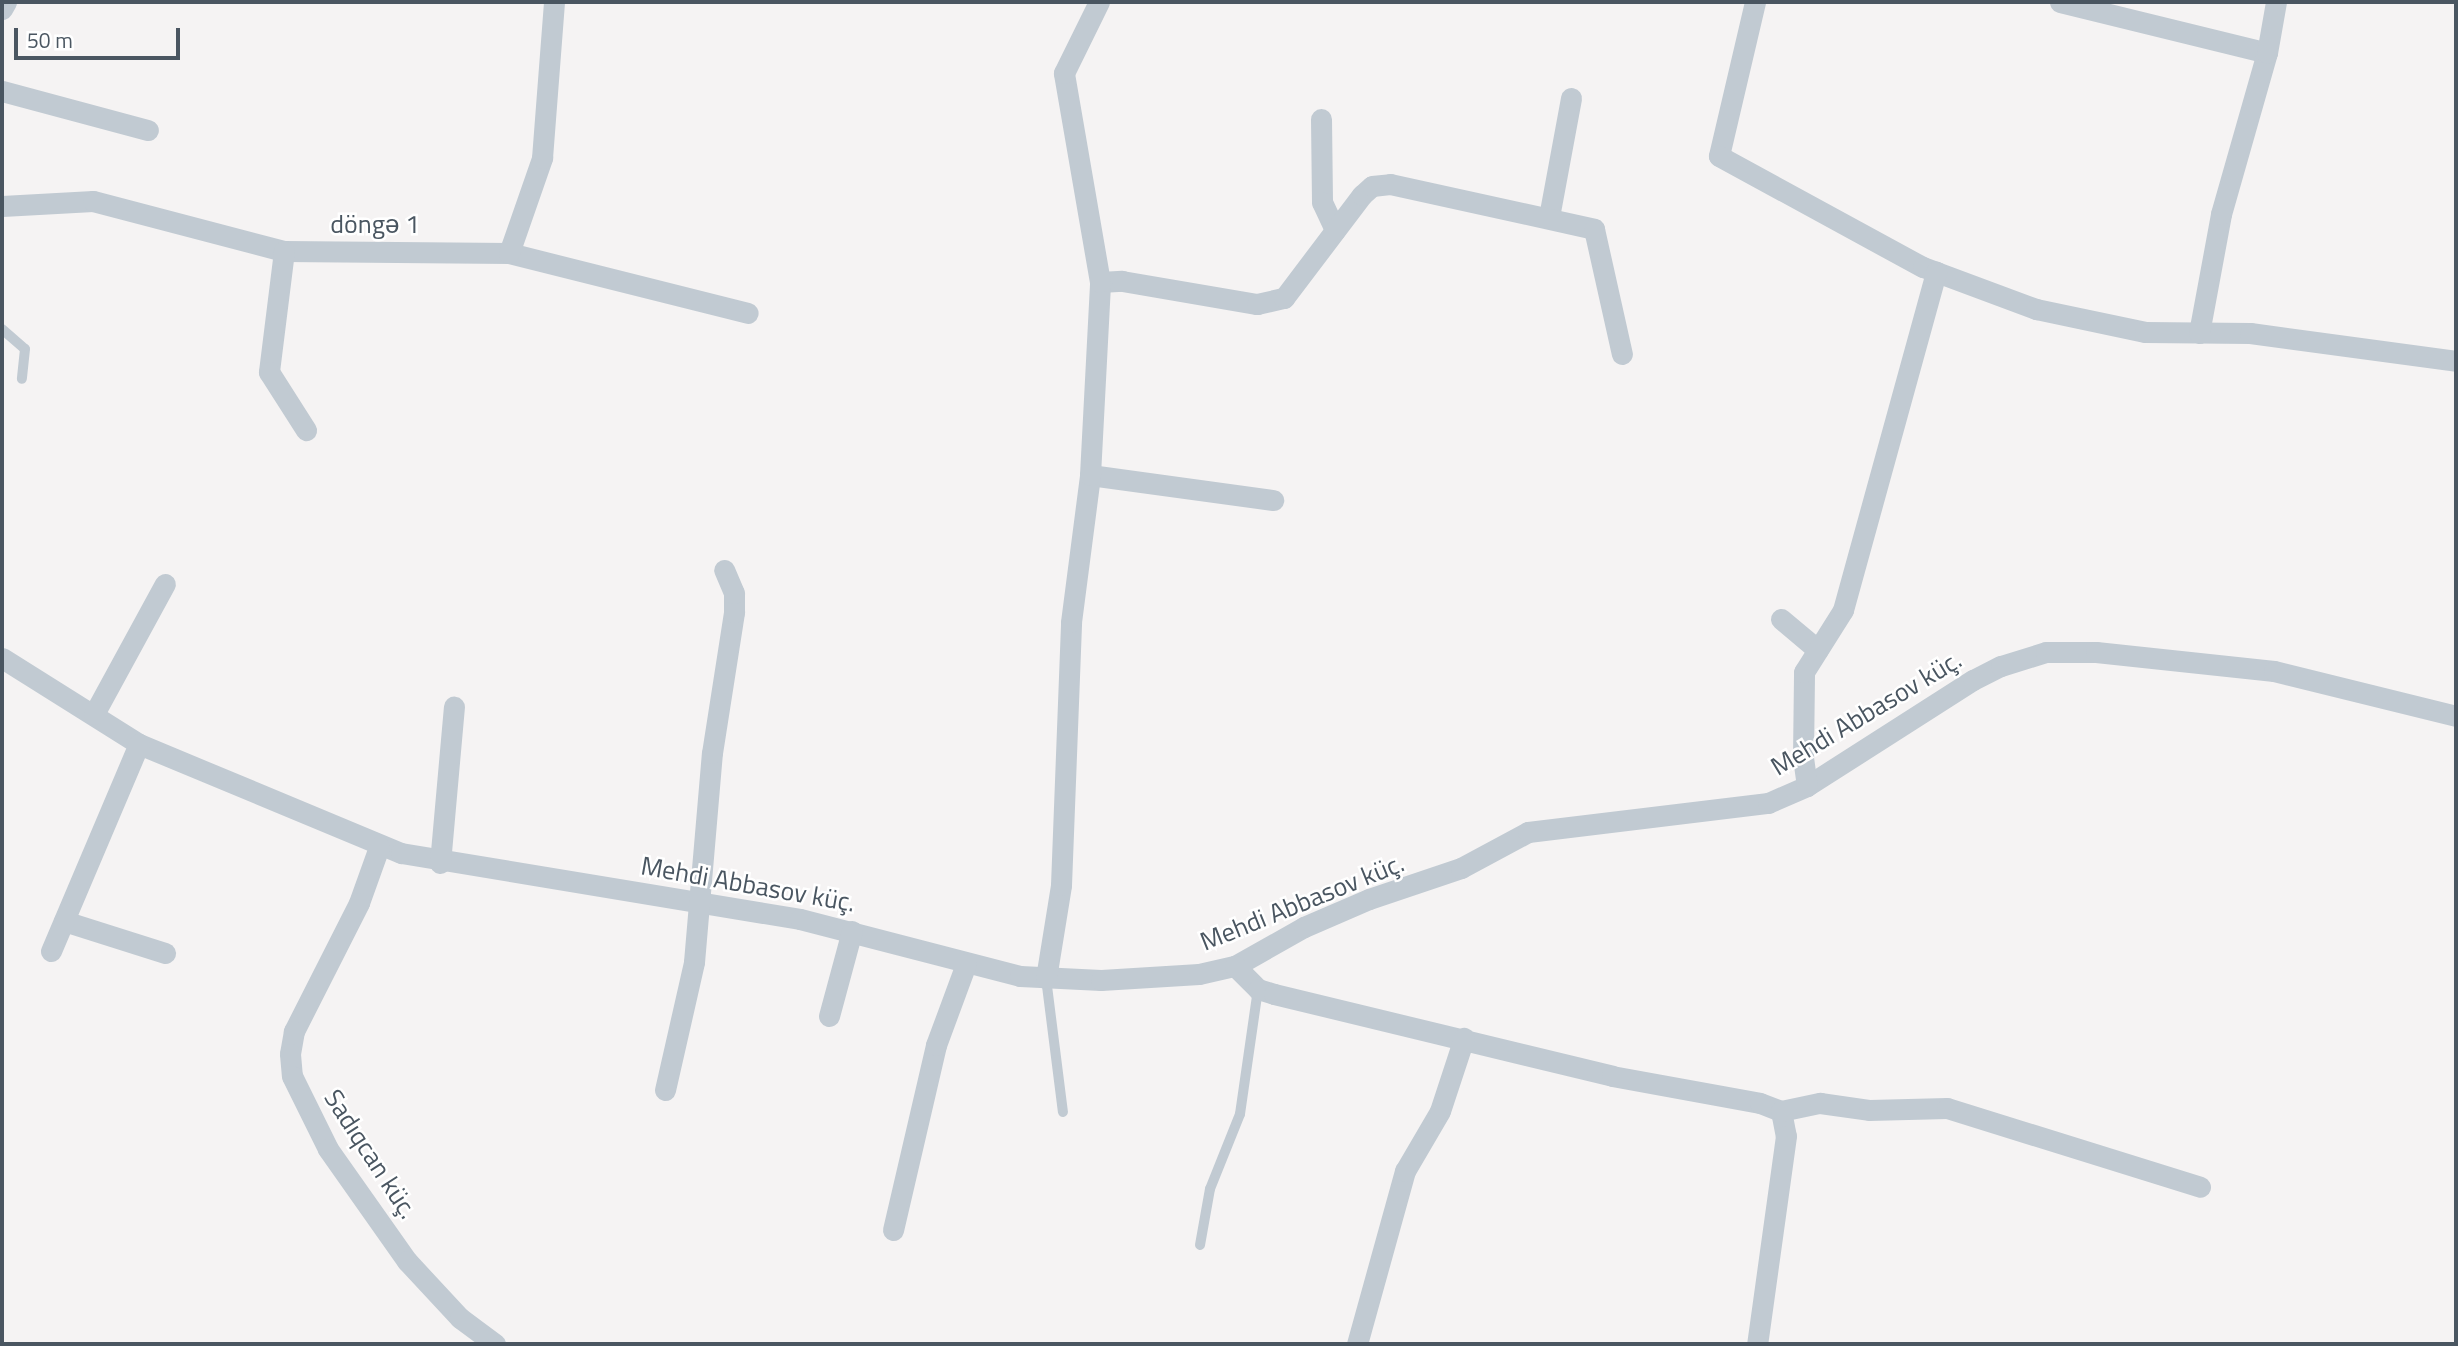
<!DOCTYPE html>
<meta charset="utf-8">
<style>
body{margin:0}
#map{position:relative;width:2458px;height:1346px;overflow:hidden;background:#f5f3f3;font-family:"Titillium Web",sans-serif}
div>[style]{position:absolute}
[style*='--x']{left:calc(var(--x)*1px);top:calc(var(--y)*1px);width:calc(var(--w)*1px);rotate:calc(var(--a)*1deg)}
.service>*{height:10px;margin:-5px;padding:0 5px;transform-origin:5px;border-radius:5px;background:#c1cad2}
.minor>*{height:21px;margin:-10.5px;padding:0 10.5px;transform-origin:10.5px;border-radius:10.5px;background:#c1cad2}
span{translate:-50% -50%;white-space:nowrap;text-align:center;line-height:1.15;-webkit-text-stroke:5px #fff;paint-order:stroke}
.street-label{font-size:26px;color:#4a5661}
.frame{position:absolute;inset:0;border:4px solid #4a5661;pointer-events:none}
.scale{position:absolute;left:14px;top:28px;width:166px;height:32px;box-sizing:border-box;border:4px solid #4a5661;border-top:0;padding-left:9px;font-size:21px;line-height:24px;white-space:nowrap;color:#4a5661;-webkit-text-stroke:5px #fff;paint-order:stroke}
</style>
<div id="map">
<div class="service">
<i style="--x:2;--y:329;--w:30;--a:41"></i>
<i style="--x:25;--y:349;--w:30;--a:96"></i>
<i style="--x:1046;--y:978;--w:135;--a:82.8"></i>
<i style="--x:1200;--y:1245;--w:57;--a:-79.9"></i>
<i style="--x:1210;--y:1189;--w:81;--a:-68.2"></i>
<i style="--x:1240;--y:1114;--w:126;--a:-81.8"></i>
</div>
<div class="minor">
<i style="--x:1755;--y:2;--w:158;--a:103.2"></i>
<i style="--x:1719;--y:156;--w:232;--a:28.6"></i>
<i style="--x:1923;--y:267;--w:121;--a:20.4"></i>
<i style="--x:2036;--y:309;--w:111;--a:11.9"></i>
<i style="--x:2145;--y:332;--w:105;--a:0.5"></i>
<i style="--x:2250;--y:333;--w:208;--a:7.7"></i>
<i style="--x:2060;--y:2;--w:213;--a:13.8"></i>
<i style="--x:2;--y:9;--w:8;--a:-60"></i>
<i style="--x:2;--y:91;--w:151;--a:15"></i>
<i style="--x:1321;--y:119;--w:83;--a:89.3"></i>
<i style="--x:1322;--y:202;--w:31;--a:65"></i>
<i style="--x:2;--y:206;--w:91;--a:-3.1"></i>
<i style="--x:93;--y:201;--w:197;--a:14.7"></i>
<i style="--x:284;--y:251;--w:225;--a:0.5"></i>
<i style="--x:509;--y:253;--w:246;--a:14.1"></i>
<i style="--x:1549;--y:217;--w:121;--a:-79.5"></i>
<i style="--x:284;--y:251;--w:122;--a:97.1"></i>
<i style="--x:269;--y:372;--w:69;--a:57.5"></i>
<i style="--x:509;--y:253;--w:101;--a:-70.8"></i>
<i style="--x:542;--y:158;--w:156;--a:-85.6"></i>
<i style="--x:1100;--y:282;--w:22;--a:-3"></i>
<i style="--x:1122;--y:281;--w:137;--a:9.7"></i>
<i style="--x:1257;--y:304;--w:28;--a:-13"></i>
<i style="--x:1284;--y:298;--w:129;--a:-52.9"></i>
<i style="--x:1362;--y:195;--w:13;--a:-42"></i>
<i style="--x:1372;--y:186;--w:18;--a:-6"></i>
<i style="--x:1390;--y:184;--w:209;--a:12.4"></i>
<i style="--x:1594;--y:229;--w:128;--a:77.4"></i>
<i style="--x:2199;--y:333;--w:121;--a:-79.5"></i>
<i style="--x:2221;--y:214;--w:167;--a:-74.1"></i>
<i style="--x:2267;--y:53;--w:52;--a:-80"></i>
<i style="--x:1090;--y:475;--w:185;--a:7.8"></i>
<i style="--x:1781;--y:619;--w:48;--a:40"></i>
<i style="--x:2;--y:658;--w:162;--a:32.1"></i>
<i style="--x:139;--y:744;--w:284;--a:22.6"></i>
<i style="--x:401;--y:853;--w:404;--a:9.4"></i>
<i style="--x:800;--y:919;--w:227;--a:14.5"></i>
<i style="--x:1020;--y:976;--w:81;--a:2.8"></i>
<i style="--x:1101;--y:980;--w:98;--a:-3.5"></i>
<i style="--x:1199;--y:974;--w:37;--a:-13"></i>
<i style="--x:1235;--y:966;--w:79;--a:-29.5"></i>
<i style="--x:1304;--y:927;--w:71;--a:-23.3"></i>
<i style="--x:1369;--y:899;--w:97;--a:-18.6"></i>
<i style="--x:1461;--y:868;--w:76;--a:-28.2"></i>
<i style="--x:1528;--y:832;--w:242;--a:-6.9"></i>
<i style="--x:1768;--y:803;--w:43;--a:-23.6"></i>
<i style="--x:1807;--y:786;--w:197;--a:-32.6"></i>
<i style="--x:1973;--y:680;--w:31;--a:-27"></i>
<i style="--x:2001;--y:666;--w:47;--a:-17.3"></i>
<i style="--x:2046;--y:652;--w:50;--a:0"></i>
<i style="--x:2096;--y:652;--w:179;--a:6.1"></i>
<i style="--x:2274;--y:671;--w:187;--a:13.9"></i>
<i style="--x:94;--y:714;--w:148;--a:-61.4"></i>
<i style="--x:1807;--y:786;--w:29;--a:-98"></i>
<i style="--x:1803;--y:757;--w:85;--a:-89.3"></i>
<i style="--x:1804;--y:672;--w:73;--a:-57.8"></i>
<i style="--x:1843;--y:610;--w:351;--a:-74.6"></i>
<i style="--x:379;--y:847;--w:59;--a:109.7"></i>
<i style="--x:359;--y:903;--w:144;--a:116.9"></i>
<i style="--x:294;--y:1031;--w:23;--a:100"></i>
<i style="--x:290;--y:1054;--w:22;--a:85"></i>
<i style="--x:292;--y:1076;--w:81;--a:63.7"></i>
<i style="--x:328;--y:1149;--w:137;--a:54.8"></i>
<i style="--x:407;--y:1261;--w:78;--a:47.1"></i>
<i style="--x:460;--y:1318;--w:44;--a:36.6"></i>
<i style="--x:440;--y:863;--w:157;--a:-84.9"></i>
<i style="--x:64;--y:921;--w:106;--a:17.6"></i>
<i style="--x:51;--y:951;--w:225;--a:-67"></i>
<i style="--x:1235;--y:966;--w:33;--a:45"></i>
<i style="--x:1258;--y:989;--w:17;--a:17"></i>
<i style="--x:1274;--y:994;--w:348;--a:13.6"></i>
<i style="--x:1612;--y:1076;--w:150;--a:10.3"></i>
<i style="--x:1760;--y:1103;--w:22;--a:21"></i>
<i style="--x:1781;--y:1111;--w:25;--a:79"></i>
<i style="--x:1786;--y:1136;--w:210;--a:97.9"></i>
<i style="--x:1046;--y:978;--w:94;--a:-80.8"></i>
<i style="--x:1061;--y:885;--w:263;--a:-87.8"></i>
<i style="--x:1071;--y:622;--w:148;--a:-82.6"></i>
<i style="--x:1090;--y:475;--w:193;--a:-87"></i>
<i style="--x:1100;--y:282;--w:212;--a:-99.8"></i>
<i style="--x:1064;--y:73;--w:79;--a:-63.8"></i>
<i style="--x:829;--y:1016;--w:88;--a:-74.9"></i>
<i style="--x:665;--y:1090;--w:131;--a:-77.2"></i>
<i style="--x:694;--y:962;--w:210;--a:-85.1"></i>
<i style="--x:712;--y:753;--w:143;--a:-81.1"></i>
<i style="--x:734;--y:612;--w:19;--a:-90"></i>
<i style="--x:734;--y:593;--w:25;--a:-113"></i>
<i style="--x:1781;--y:1111;--w:40;--a:-12"></i>
<i style="--x:1820;--y:1103;--w:49;--a:8.1"></i>
<i style="--x:1869;--y:1110;--w:78;--a:-1.5"></i>
<i style="--x:1947;--y:1108;--w:265;--a:17.3"></i>
<i style="--x:893;--y:1230;--w:190;--a:-76.9"></i>
<i style="--x:936;--y:1045;--w:86;--a:-69.7"></i>
<i style="--x:1357;--y:1344;--w:180;--a:-74.5"></i>
<i style="--x:1405;--y:1171;--w:69;--a:-59.7"></i>
<i style="--x:1440;--y:1111;--w:77;--a:-71.8"></i>
</div>
<div class="street-label">
<span style="left:375px;top:224px">döngə 1</span>
<span style="left:1866px;top:713px;rotate:-31deg">Mehdi Abbasov küç.</span>
<span style="left:748px;top:884px;rotate:10deg">Mehdi Abbasov küç.</span>
<span style="left:1302px;top:902px;rotate:-22deg">Mehdi Abbasov küç.</span>
<span style="left:371px;top:1154px;rotate:57deg">Sadıqcan küç.</span>
</div>
<div class="frame"></div>
<div class="scale">50 m</div>
</div>
